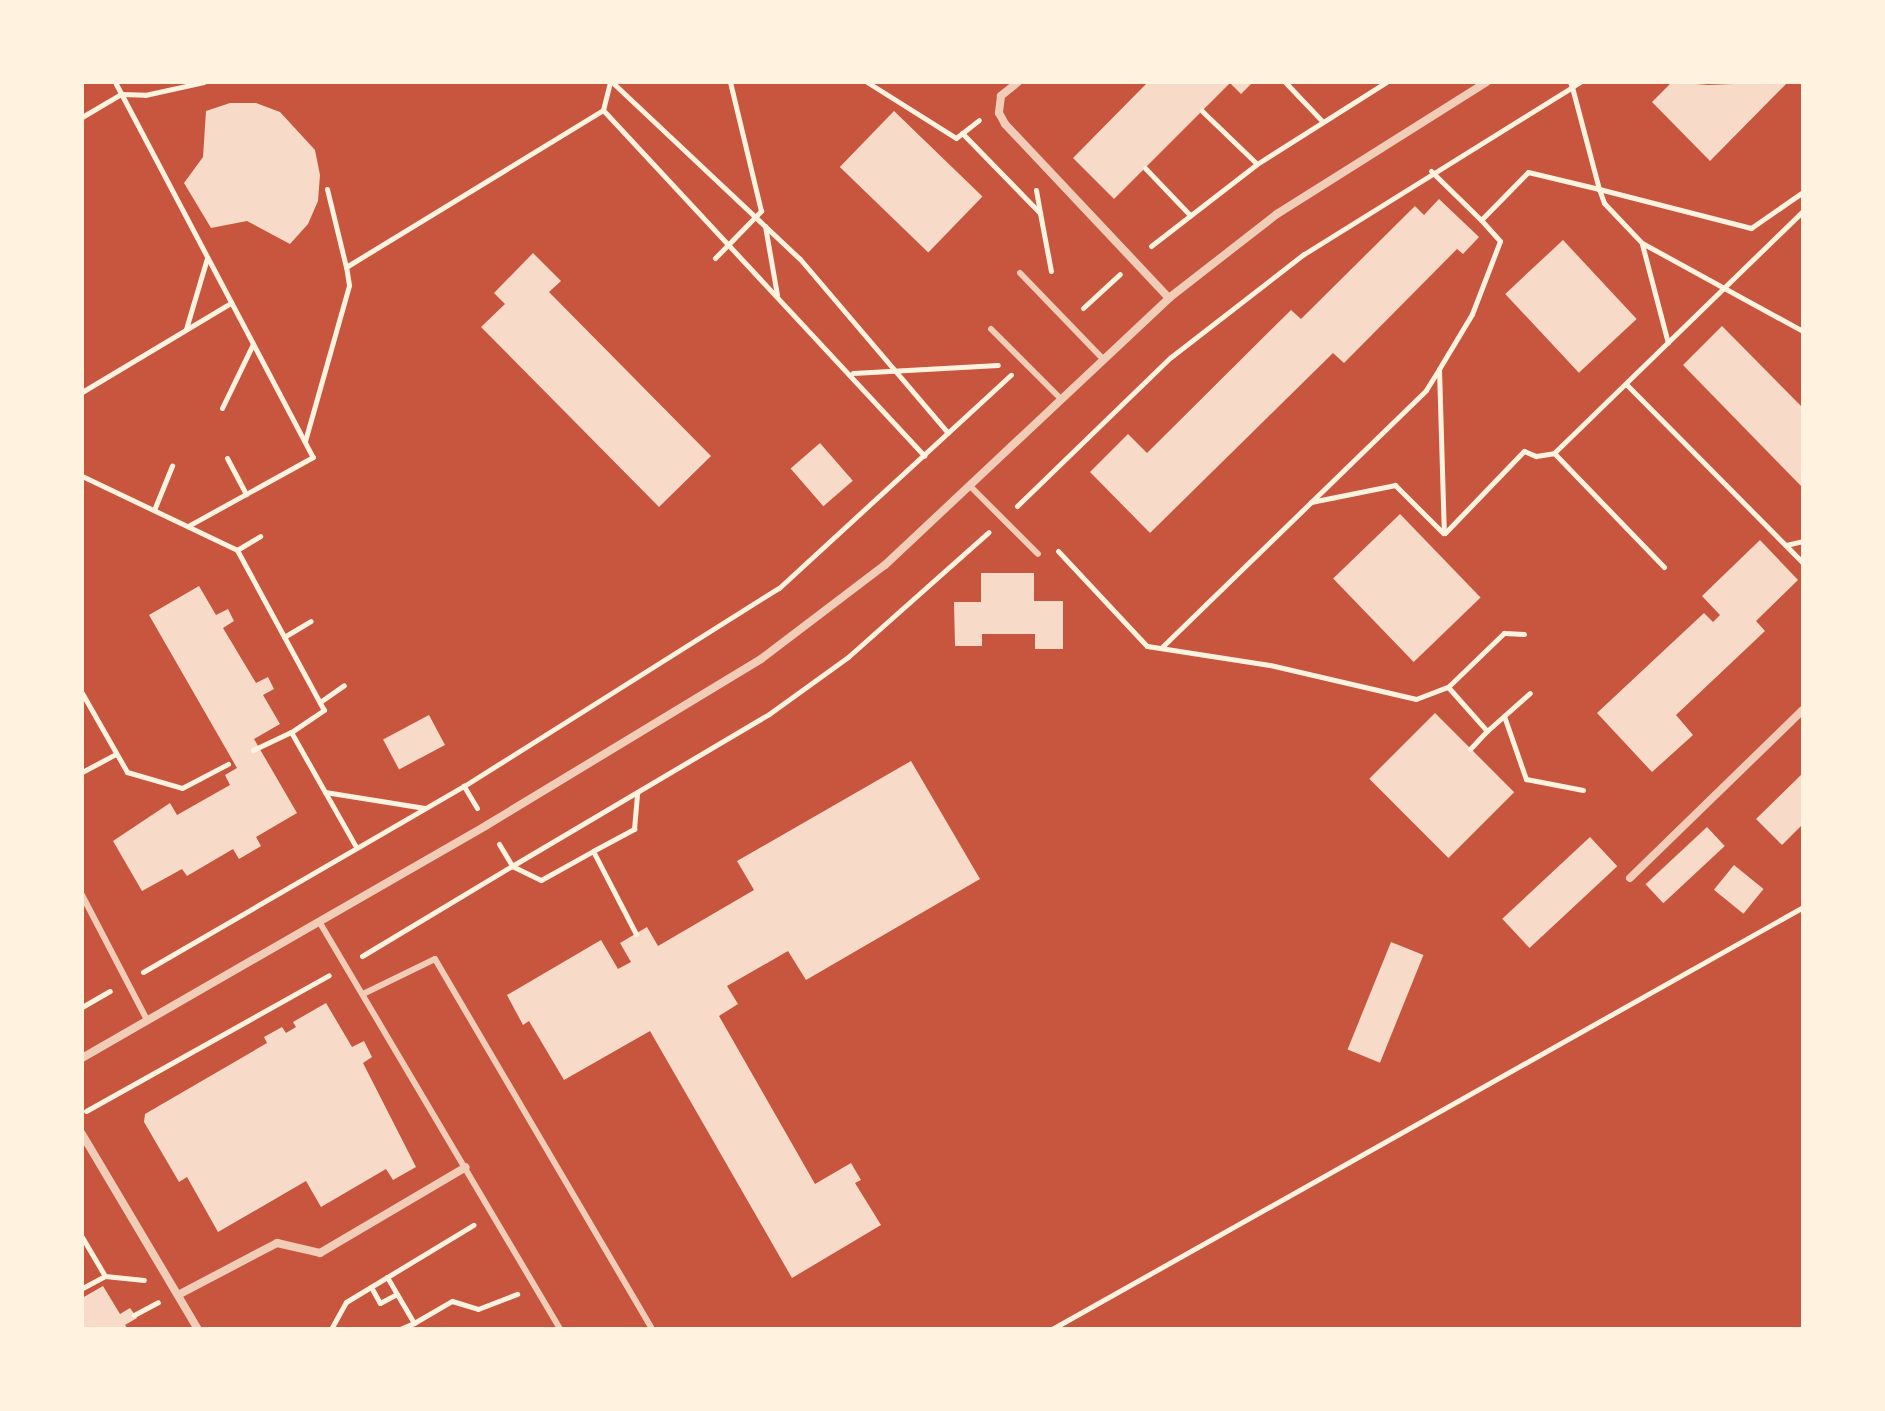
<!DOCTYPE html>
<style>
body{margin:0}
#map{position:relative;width:1885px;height:1411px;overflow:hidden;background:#c8553d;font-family:"Noto Serif",serif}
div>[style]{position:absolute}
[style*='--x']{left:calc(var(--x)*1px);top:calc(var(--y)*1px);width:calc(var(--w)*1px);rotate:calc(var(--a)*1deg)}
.building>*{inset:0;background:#f7dbc8;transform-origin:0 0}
.path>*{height:5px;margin:-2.5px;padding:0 2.5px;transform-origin:2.5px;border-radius:2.5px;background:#fff3e0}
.service>*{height:6px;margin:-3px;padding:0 3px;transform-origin:3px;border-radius:3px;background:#f1ccb7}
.minor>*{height:8px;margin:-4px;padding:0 4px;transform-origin:4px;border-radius:4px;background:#f1ccb7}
span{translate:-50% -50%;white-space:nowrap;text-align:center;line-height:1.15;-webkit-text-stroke:6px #fff3e0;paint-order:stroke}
.frame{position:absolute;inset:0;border:84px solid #fff3e0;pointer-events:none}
</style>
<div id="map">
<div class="building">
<i style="clip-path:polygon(1148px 82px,1253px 82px,1241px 94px,1230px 83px,1114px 199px,1073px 158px)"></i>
<i style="clip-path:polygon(1672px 82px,1708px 85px,1788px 82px,1710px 161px,1652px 102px)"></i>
<i style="clip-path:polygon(230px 103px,256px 103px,280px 112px,315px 150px,320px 175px,318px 201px,308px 224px,290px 244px,247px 221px,211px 228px,184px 183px,203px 157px,206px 111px)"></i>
<i style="left:894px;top:111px;width:123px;height:78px;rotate:44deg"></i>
<i style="clip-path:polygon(1439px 199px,1479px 237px,1463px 254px,1457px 249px,1344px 363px,1333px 353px,1150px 533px,1090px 472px,1128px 434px,1147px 453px,1291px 310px,1301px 319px,1415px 206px,1424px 215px)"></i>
<i style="left:1563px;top:240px;width:108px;height:79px;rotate:47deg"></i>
<i style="clip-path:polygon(533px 253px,561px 281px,549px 292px,711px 456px,659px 507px,481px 327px,505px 304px,494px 293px)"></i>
<i style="clip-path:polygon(1722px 326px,1803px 408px,1803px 488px,1683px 365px)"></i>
<i style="left:820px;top:443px;width:50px;height:39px;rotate:49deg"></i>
<i style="left:1400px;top:514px;width:116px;height:93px;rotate:46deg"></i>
<i style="clip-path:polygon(1760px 540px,1798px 580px,1756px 621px,1765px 631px,1676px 715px,1693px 735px,1652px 772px,1597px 713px,1704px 613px,1713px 622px,1720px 615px,1702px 596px)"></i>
<i style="clip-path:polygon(981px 573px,1034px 573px,1034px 601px,1063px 601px,1063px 649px,1035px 649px,1035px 634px,982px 634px,982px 646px,955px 646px,954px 602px,981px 602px)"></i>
<i style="clip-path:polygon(199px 586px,216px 615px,228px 609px,234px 621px,223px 628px,256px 683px,268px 677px,274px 689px,263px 695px,280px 724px,254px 739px,297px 813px,256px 837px,261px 846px,239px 859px,233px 849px,187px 876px,182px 869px,142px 891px,113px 841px,170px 803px,177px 815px,230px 785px,225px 775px,237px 768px,149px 615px)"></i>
<i style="left:1435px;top:713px;width:112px;height:93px;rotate:45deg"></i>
<i style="left:429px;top:715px;width:34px;height:52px;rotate:62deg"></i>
<i style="clip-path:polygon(911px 761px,980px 879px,806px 980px,788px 951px,727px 986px,738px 1004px,719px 1016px,815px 1184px,851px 1163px,861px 1180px,855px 1183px,881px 1225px,792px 1278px,650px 1031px,564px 1080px,529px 1021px,523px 1025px,507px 995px,601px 940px,618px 969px,631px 962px,620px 943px,647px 927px,658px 946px,754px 890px,737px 861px)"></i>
<i style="clip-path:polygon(1803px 773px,1803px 824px,1782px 845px,1756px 819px)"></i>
<i style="left:1707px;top:827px;width:26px;height:84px;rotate:47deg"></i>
<i style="left:1590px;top:837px;width:40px;height:120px;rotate:47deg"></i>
<i style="left:1734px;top:865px;width:38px;height:32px;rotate:39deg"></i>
<i style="left:1391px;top:942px;width:35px;height:116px;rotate:22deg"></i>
<i style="clip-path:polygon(326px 1003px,352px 1047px,364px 1041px,372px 1057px,363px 1063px,416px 1167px,393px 1180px,386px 1169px,321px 1207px,306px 1181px,218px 1232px,187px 1177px,179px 1182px,144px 1122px,145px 1114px,267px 1043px,264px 1037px,282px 1027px,286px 1033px,296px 1027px,293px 1022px)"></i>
<i style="clip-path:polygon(103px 1286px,120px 1314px,130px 1308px,137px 1318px,125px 1325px,128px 1329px,82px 1329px,82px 1298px)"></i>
</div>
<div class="path">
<i style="--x:115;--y:82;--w:424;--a:62.2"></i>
<i style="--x:313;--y:457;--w:143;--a:151.1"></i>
<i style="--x:610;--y:82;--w:29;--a:104"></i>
<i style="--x:603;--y:110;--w:472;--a:47.1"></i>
<i style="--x:612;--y:82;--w:258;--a:43.3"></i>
<i style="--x:800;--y:259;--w:228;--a:49.6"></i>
<i style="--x:867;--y:82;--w:105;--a:32.2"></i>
<i style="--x:956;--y:138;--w:29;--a:-38"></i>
<i style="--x:1285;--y:82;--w:55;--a:46.5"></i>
<i style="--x:1570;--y:82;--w:5;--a:68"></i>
<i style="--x:1572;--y:87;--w:9;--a:-32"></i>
<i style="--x:1202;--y:111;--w:76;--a:43.9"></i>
<i style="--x:82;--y:117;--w:45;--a:-30.5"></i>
<i style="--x:121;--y:94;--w:24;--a:2"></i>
<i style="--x:145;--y:95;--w:60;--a:-12.4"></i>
<i style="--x:962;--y:133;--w:112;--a:45.7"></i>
<i style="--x:1040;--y:213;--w:59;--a:79.3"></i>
<i style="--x:1145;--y:168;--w:64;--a:46.3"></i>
<i style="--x:1431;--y:171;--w:70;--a:44.4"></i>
<i style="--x:327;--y:189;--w:80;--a:76.3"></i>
<i style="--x:1036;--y:190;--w:22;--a:80"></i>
<i style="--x:765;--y:226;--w:70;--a:80.1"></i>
<i style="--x:1642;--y:244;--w:102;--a:75.3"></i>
<i style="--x:1151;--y:246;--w:134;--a:-37.7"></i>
<i style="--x:1257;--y:164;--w:153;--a:-32.4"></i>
<i style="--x:715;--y:258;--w:66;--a:-45.6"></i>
<i style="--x:761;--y:211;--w:133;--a:-103.5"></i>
<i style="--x:1083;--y:308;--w:50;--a:-42.6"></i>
<i style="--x:186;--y:329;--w:74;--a:-73.5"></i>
<i style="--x:1439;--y:369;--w:64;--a:-59"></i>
<i style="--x:1472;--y:314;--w:78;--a:-69"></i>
<i style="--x:1500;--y:241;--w:28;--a:-132"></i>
<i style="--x:1481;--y:220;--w:67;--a:-45.6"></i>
<i style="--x:1528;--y:172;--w:73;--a:13.5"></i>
<i style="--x:1599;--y:189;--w:15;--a:70"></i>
<i style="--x:1604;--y:203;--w:55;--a:46.5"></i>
<i style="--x:1642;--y:243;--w:183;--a:28.7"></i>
<i style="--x:853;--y:373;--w:145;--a:-3.2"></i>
<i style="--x:1626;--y:384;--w:252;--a:45.3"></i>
<i style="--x:82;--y:392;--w:174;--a:-30.9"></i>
<i style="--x:222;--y:408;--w:71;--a:-64.2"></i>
<i style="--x:305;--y:441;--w:162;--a:-74.2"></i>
<i style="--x:349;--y:285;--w:18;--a:-99"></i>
<i style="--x:346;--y:267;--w:301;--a:-31.4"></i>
<i style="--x:227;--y:458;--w:41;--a:62.2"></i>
<i style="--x:82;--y:476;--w:172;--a:25.5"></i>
<i style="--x:237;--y:550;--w:182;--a:61.5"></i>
<i style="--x:324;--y:710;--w:40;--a:146"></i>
<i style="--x:291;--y:732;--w:132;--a:60.5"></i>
<i style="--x:1311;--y:502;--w:86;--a:-11.4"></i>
<i style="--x:1395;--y:485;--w:68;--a:45"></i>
<i style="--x:1017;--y:506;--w:214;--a:-44.1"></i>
<i style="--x:1171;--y:357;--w:168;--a:-37.8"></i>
<i style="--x:1304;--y:254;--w:316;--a:-31.9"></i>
<i style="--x:1572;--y:87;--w:106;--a:75.2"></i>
<i style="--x:1599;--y:189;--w:157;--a:14.4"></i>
<i style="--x:1751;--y:228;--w:63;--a:-34.7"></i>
<i style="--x:154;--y:510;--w:48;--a:-67.8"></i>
<i style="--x:1445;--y:533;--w:114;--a:-46.1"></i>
<i style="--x:1524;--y:451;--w:13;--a:23"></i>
<i style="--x:1536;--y:456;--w:18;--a:-9"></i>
<i style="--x:1786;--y:545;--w:17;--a:-13"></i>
<i style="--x:237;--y:550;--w:27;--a:-31"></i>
<i style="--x:1058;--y:551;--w:130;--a:46.9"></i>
<i style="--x:1147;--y:646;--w:124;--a:8.8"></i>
<i style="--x:1270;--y:665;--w:150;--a:13.1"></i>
<i style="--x:1416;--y:699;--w:34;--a:-21"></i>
<i style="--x:1448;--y:687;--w:78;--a:-44"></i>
<i style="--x:1504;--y:633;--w:20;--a:3"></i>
<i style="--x:1664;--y:567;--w:158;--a:-134"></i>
<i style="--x:1554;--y:453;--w:347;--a:-44.2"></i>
<i style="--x:284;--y:637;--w:31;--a:-31"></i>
<i style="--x:1162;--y:647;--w:368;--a:-44.2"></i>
<i style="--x:1426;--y:390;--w:25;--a:-58"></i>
<i style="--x:1439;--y:369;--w:164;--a:88.3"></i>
<i style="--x:1448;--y:687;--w:59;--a:48.4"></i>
<i style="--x:1487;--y:731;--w:57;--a:-41.5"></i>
<i style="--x:82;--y:693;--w:91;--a:60.3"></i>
<i style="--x:127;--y:772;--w:57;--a:16.2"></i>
<i style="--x:182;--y:788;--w:52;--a:-27.6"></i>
<i style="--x:320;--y:702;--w:29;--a:-35"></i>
<i style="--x:1504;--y:716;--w:67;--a:70.8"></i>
<i style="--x:1526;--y:779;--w:58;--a:10.9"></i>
<i style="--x:1470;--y:749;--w:25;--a:-47"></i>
<i style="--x:253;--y:750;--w:42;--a:-25.3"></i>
<i style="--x:82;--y:772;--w:38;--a:-28"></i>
<i style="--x:325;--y:792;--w:101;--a:9.1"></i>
<i style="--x:477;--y:808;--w:26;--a:-121"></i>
<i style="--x:464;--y:786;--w:372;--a:-32.2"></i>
<i style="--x:779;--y:588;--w:315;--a:-42.6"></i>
<i style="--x:499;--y:844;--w:26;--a:59"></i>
<i style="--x:512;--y:866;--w:299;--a:-30.6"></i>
<i style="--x:769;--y:714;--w:97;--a:-35.8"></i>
<i style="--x:848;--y:657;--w:188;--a:-41.6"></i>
<i style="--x:636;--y:934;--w:93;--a:-117.4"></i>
<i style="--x:593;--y:851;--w:47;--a:-28.2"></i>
<i style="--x:634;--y:829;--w:37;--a:-85"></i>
<i style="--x:362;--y:956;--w:175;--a:-31"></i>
<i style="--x:512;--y:866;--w:32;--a:26"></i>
<i style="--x:541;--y:880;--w:60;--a:-29.1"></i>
<i style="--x:143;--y:972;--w:371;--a:-30.1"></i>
<i style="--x:82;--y:1007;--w:32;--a:-30"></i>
<i style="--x:86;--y:1111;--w:278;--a:-29.2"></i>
<i style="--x:82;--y:1237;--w:45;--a:59.5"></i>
<i style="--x:105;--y:1276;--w:26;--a:152"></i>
<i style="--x:105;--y:1276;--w:39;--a:6"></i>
<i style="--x:387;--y:1277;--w:53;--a:59.6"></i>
<i style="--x:414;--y:1323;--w:44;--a:-30.1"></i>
<i style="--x:452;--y:1301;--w:27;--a:17"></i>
<i style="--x:478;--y:1309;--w:42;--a:-21"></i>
<i style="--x:371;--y:1287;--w:18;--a:61"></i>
<i style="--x:380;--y:1303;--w:19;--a:-28"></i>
<i style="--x:134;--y:1315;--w:27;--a:-28"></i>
<i style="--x:331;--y:1329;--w:31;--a:-61"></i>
<i style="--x:346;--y:1302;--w:149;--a:-31.2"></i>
<i style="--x:400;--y:1329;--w:15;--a:-23"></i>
<i style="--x:1052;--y:1329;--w:861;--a:-29.33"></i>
</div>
<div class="service">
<i style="--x:1020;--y:273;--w:120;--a:46"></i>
<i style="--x:991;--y:329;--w:99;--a:45"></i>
<i style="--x:970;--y:486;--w:96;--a:45"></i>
<i style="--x:82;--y:895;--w:141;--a:62.5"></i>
<i style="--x:320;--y:923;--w:472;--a:59.4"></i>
<i style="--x:363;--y:994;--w:80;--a:-25.9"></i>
<i style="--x:435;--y:959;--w:429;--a:59.6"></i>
</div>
<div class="minor">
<i style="--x:1018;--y:82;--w:22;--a:141"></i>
<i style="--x:1001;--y:96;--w:17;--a:97"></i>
<i style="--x:999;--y:113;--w:13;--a:61"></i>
<i style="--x:1005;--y:124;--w:239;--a:46.7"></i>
<i style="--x:1630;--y:878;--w:241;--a:-44.2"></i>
<i style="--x:82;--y:1058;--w:467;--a:-29.9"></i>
<i style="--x:487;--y:825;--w:320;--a:-31.2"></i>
<i style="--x:761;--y:659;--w:156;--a:-37.2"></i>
<i style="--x:885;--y:565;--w:390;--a:-43.2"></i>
<i style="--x:1169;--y:298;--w:137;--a:-37.9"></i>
<i style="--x:1277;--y:214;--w:248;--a:-32.2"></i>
<i style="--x:82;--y:1134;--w:227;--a:59.3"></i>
<i style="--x:178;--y:1295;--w:112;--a:-27.7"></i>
<i style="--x:277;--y:1243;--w:44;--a:13.1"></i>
<i style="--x:320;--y:1253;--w:169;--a:-30.5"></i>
</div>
<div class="frame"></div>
</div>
